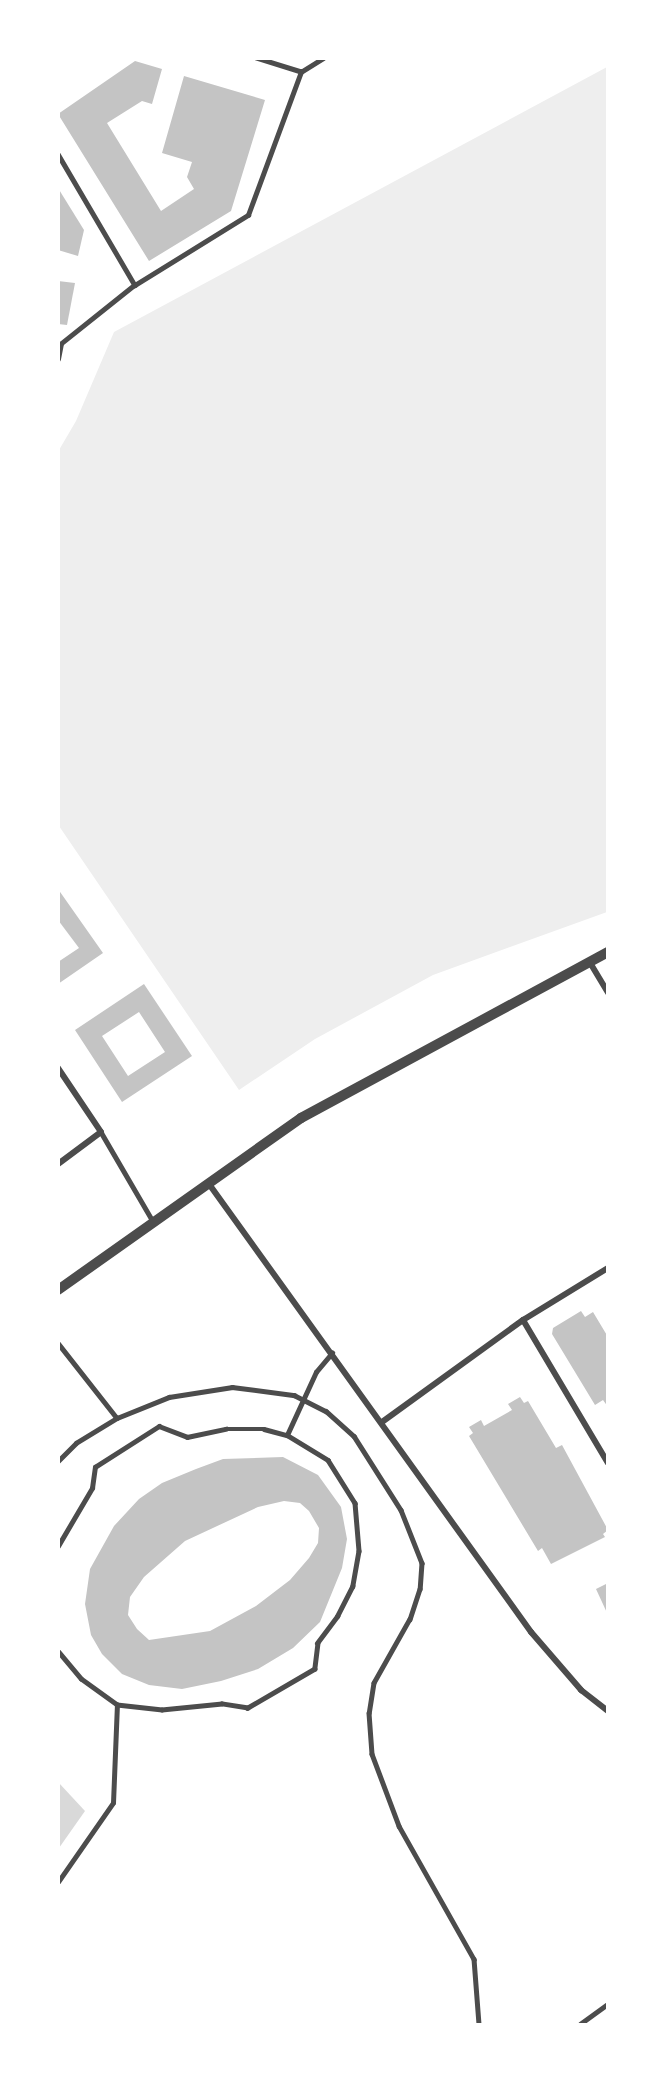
<!DOCTYPE html>
<style>
body{margin:0}
#map{position:relative;width:666px;height:2083px;overflow:hidden;background:#fff;font-family:"Alegreya Sans",sans-serif}
div>[style]{position:absolute}
[style*='--x']{left:calc(var(--x)*1px);top:calc(var(--y)*1px);width:calc(var(--w)*1px);rotate:calc(var(--a)*1deg)}
.green>*{inset:0;background:#eee}
.water>*{inset:0;background:#d9d9d9}
.building>*{inset:0;background:#c4c4c4}
.service>*{height:4.5px;margin:-2.25px;padding:0 2.25px;transform-origin:2.25px;border-radius:2.25px;background:#4c4c4c}
.minor>*{height:6px;margin:-3px;padding:0 3px;transform-origin:3px;border-radius:3px;background:#4c4c4c}
.tertiary>*{height:10px;margin:-5px;padding:0 5px;transform-origin:5px;border-radius:5px;background:#4c4c4c}
span{translate:-50% -50%;white-space:nowrap;text-align:center;line-height:1.15;-webkit-text-stroke:4.5px #fff;paint-order:stroke}
.frame{position:absolute;inset:0;border:60px solid #fff;pointer-events:none}
</style>
<div id="map">
<div class="green">
<i style="clip-path:polygon(607px 67px,607px 912px,433px 975px,315px 1039px,239px 1090px,59px 826px,59px 450px,76px 421px,114px 332px)"></i>
</div>
<div class="water">
<i style="clip-path:polygon(59px 1783px,85px 1811px,59px 1848px)"></i>
</div>
<div class="building">
<i style="clip-path:polygon(135px 61px,162px 69px,152px 104px,142px 101px,107px 123px,161px 211px,194px 189px,187px 177px,192px 162px,162px 153px,184px 76px,265px 100px,231px 211px,149px 261px,58px 114px)"></i>
<i style="clip-path:polygon(58px 188px,84px 230px,78px 256px,58px 250px)"></i>
<i style="clip-path:polygon(58px 281px,75px 283px,67px 325px,58px 324px)"></i>
<i style="clip-path:polygon(58px 889px,103px 953px,58px 984px,58px 962px,79px 948px,58px 920px)"></i>
<i style="clip-path:polygon(evenodd,144px 984px,192px 1056px,122px 1102px,75px 1030px,144px 984px,139px 1012px,165px 1052px,128px 1076px,102px 1036px,139px 1012px)"></i>
<i style="clip-path:polygon(581px 1311px,585px 1317px,593px 1312px,608px 1337px,608px 1407px,603px 1400px,595px 1405px,552px 1334px,553px 1328px)"></i>
<i style="clip-path:polygon(520px 1397px,524px 1403px,528px 1401px,556px 1448px,562px 1445px,608px 1530px,603px 1534px,605px 1537px,551px 1564px,542px 1548px,538px 1551px,469px 1436px,473px 1433px,469px 1427px,481px 1420px,484px 1426px,512px 1410px,508px 1404px)"></i>
<i style="clip-path:polygon(evenodd,283px 1457px,318px 1475px,341px 1507px,347px 1539px,342px 1568px,320px 1622px,293px 1648px,258px 1669px,221px 1681px,182px 1689px,149px 1685px,122px 1674px,102px 1654px,91px 1635px,85px 1604px,90px 1569px,114px 1526px,139px 1499px,162px 1483px,196px 1469px,223px 1459px,283px 1457px,284px 1501px,300px 1503px,309px 1511px,319px 1528px,318px 1543px,309px 1558px,290px 1580px,256px 1606px,210px 1631px,149px 1640px,137px 1629px,128px 1615px,130px 1597px,144px 1577px,185px 1541px,258px 1507px,284px 1501px)"></i>
<i style="clip-path:polygon(608px 1583px,608px 1615px,596px 1589px)"></i>
</div>
<div class="service">
<i style="--x:301;--y:72;--w:26;--a:-32"></i>
<i style="--x:58;--y:154;--w:152;--a:59.6"></i>
<i style="--x:135;--y:285;--w:95;--a:141.4"></i>
<i style="--x:135;--y:285;--w:133;--a:-31.8"></i>
<i style="--x:248;--y:215;--w:153;--a:-69.7"></i>
<i style="--x:301;--y:72;--w:47;--a:-162.7"></i>
<i style="--x:58;--y:359;--w:15;--a:-79"></i>
<i style="--x:101;--y:1132;--w:105;--a:59.8"></i>
<i style="--x:58;--y:1343;--w:95;--a:51.8"></i>
<i style="--x:287;--y:1435;--w:69;--a:-65.3"></i>
<i style="--x:316;--y:1372;--w:25;--a:-50"></i>
<i style="--x:58;--y:1461;--w:25;--a:-45"></i>
<i style="--x:76;--y:1443;--w:48;--a:-31.4"></i>
<i style="--x:117;--y:1418;--w:56;--a:-22"></i>
<i style="--x:169;--y:1397;--w:64;--a:-9"></i>
<i style="--x:232;--y:1387;--w:63;--a:7.4"></i>
<i style="--x:294;--y:1395;--w:36;--a:27"></i>
<i style="--x:326;--y:1411;--w:38;--a:42"></i>
<i style="--x:354;--y:1436;--w:88;--a:57.6"></i>
<i style="--x:401;--y:1510;--w:57;--a:68.4"></i>
<i style="--x:422;--y:1563;--w:26;--a:94"></i>
<i style="--x:420;--y:1589;--w:32;--a:108"></i>
<i style="--x:410;--y:1619;--w:73;--a:119.4"></i>
<i style="--x:374;--y:1683;--w:30;--a:99"></i>
<i style="--x:369;--y:1713;--w:41;--a:85.8"></i>
<i style="--x:372;--y:1754;--w:77;--a:69.4"></i>
<i style="--x:399;--y:1826;--w:153;--a:60.6"></i>
<i style="--x:474;--y:1959;--w:65;--a:85.6"></i>
<i style="--x:58;--y:1546;--w:67;--a:-59.6"></i>
<i style="--x:92;--y:1488;--w:21;--a:-82"></i>
<i style="--x:95;--y:1467;--w:76;--a:-32.6"></i>
<i style="--x:159;--y:1426;--w:30;--a:21"></i>
<i style="--x:187;--y:1437;--w:40;--a:-12"></i>
<i style="--x:226;--y:1429;--w:38;--a:0"></i>
<i style="--x:264;--y:1429;--w:24;--a:15"></i>
<i style="--x:287;--y:1435;--w:48;--a:31.4"></i>
<i style="--x:328;--y:1460;--w:51;--a:57.9"></i>
<i style="--x:355;--y:1503;--w:48;--a:85.2"></i>
<i style="--x:359;--y:1551;--w:36;--a:100"></i>
<i style="--x:353;--y:1586;--w:34;--a:117"></i>
<i style="--x:338;--y:1616;--w:34;--a:127"></i>
<i style="--x:318;--y:1643;--w:26;--a:97"></i>
<i style="--x:315;--y:1669;--w:78;--a:149.8"></i>
<i style="--x:248;--y:1708;--w:26;--a:-171"></i>
<i style="--x:222;--y:1704;--w:60;--a:174.3"></i>
<i style="--x:162;--y:1710;--w:45;--a:-173.7"></i>
<i style="--x:117;--y:1705;--w:44;--a:-144.2"></i>
<i style="--x:81;--y:1679;--w:35;--a:-130"></i>
<i style="--x:58;--y:1882;--w:96;--a:-55.2"></i>
<i style="--x:113;--y:1803;--w:98;--a:-87.7"></i>
<i style="--x:580;--y:2024;--w:34;--a:-36"></i>
</div>
<div class="minor">
<i style="--x:589;--y:961;--w:37;--a:59"></i>
<i style="--x:58;--y:1068;--w:77;--a:56.1"></i>
<i style="--x:101;--y:1132;--w:54;--a:143.3"></i>
<i style="--x:209;--y:1184;--w:552;--a:54.29"></i>
<i style="--x:531;--y:1632;--w:77;--a:49.2"></i>
<i style="--x:581;--y:1690;--w:34;--a:38"></i>
<i style="--x:523;--y:1320;--w:166;--a:59.3"></i>
<i style="--x:382;--y:1422;--w:174;--a:-35.9"></i>
<i style="--x:523;--y:1320;--w:100;--a:-31.5"></i>
</div>
<div class="tertiary">
<i style="--x:58;--y:1290;--w:298;--a:-35.3"></i>
<i style="--x:301;--y:1118;--w:349;--a:-28.4"></i>
</div>
<div class="frame"></div>
</div>
